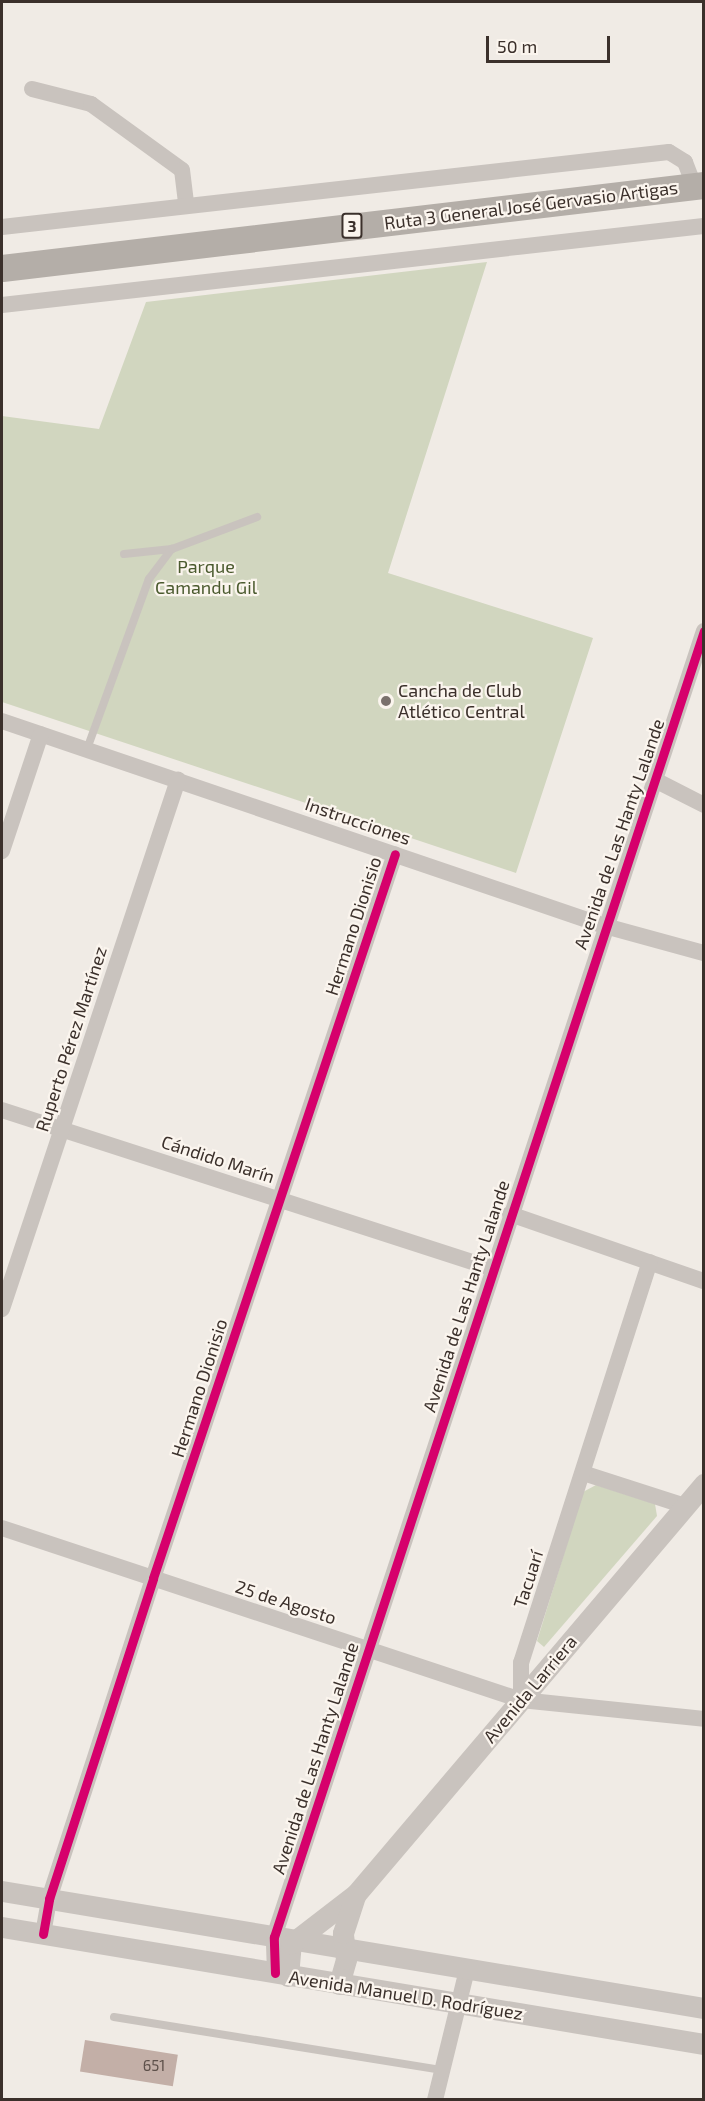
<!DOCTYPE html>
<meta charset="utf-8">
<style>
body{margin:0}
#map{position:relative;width:705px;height:2101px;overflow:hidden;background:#f0ebe5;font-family:"Exo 2",sans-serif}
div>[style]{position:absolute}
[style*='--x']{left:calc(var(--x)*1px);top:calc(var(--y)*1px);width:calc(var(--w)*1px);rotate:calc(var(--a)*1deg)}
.green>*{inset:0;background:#d1d6bf}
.building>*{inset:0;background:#c3afa7;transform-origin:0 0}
.service>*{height:8px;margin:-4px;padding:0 4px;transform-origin:4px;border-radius:4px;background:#c9c3be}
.minor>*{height:16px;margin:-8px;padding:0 8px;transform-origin:8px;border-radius:8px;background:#c9c3be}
.tertiary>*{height:21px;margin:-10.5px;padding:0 10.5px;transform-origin:10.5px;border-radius:10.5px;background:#c9c3be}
.trunk>*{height:27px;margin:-13.5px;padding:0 13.5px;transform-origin:13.5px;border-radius:13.5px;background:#b4aea8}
.cycleway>*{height:9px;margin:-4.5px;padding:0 4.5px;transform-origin:4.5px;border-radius:4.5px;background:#d6006c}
.dots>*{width:16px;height:16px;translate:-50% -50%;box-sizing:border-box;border:3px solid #fbf5ee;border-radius:50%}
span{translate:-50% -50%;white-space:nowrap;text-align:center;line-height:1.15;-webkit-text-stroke:4.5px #fbf5ee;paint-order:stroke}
.number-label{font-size:15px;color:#5d504a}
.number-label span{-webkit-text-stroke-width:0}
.shield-label span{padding:2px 4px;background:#fbf5ee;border:2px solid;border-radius:4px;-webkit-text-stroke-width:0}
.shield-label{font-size:16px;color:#3b302b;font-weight:700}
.street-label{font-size:18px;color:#3b302b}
.park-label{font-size:18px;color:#4a5a2e}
.poi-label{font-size:18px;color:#3b302b}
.left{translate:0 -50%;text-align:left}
.frame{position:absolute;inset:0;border:3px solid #3b302b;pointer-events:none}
.scale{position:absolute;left:486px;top:36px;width:124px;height:27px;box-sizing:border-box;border:3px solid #3b302b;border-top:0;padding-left:8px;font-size:18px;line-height:21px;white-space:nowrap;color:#3b302b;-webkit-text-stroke:4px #fbf5ee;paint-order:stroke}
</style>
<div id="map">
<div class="green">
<i style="clip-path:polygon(487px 262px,388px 573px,593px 638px,516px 873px,2px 702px,2px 416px,99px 429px,146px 302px)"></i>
<i style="clip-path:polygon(596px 1485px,655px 1504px,657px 1516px,544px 1647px,537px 1641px,583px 1492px)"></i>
</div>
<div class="building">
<i style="left:85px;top:2040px;width:94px;height:32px;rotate:9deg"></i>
</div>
<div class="service">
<i style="--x:124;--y:554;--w:48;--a:-5.9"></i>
<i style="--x:87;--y:749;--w:181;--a:-70"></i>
<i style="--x:149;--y:579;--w:38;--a:-53"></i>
<i style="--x:172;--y:549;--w:91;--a:-20.6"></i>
<i style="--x:114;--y:2017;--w:331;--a:9.2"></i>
</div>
<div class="minor">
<i style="--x:32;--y:89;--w:61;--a:14.3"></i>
<i style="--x:91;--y:104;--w:112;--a:36"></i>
<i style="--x:182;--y:170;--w:33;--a:83"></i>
<i style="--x:2;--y:227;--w:671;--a:-6.42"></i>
<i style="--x:669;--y:152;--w:19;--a:32"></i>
<i style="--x:685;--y:162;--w:26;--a:69"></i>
<i style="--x:2;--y:305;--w:706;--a:-6.42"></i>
<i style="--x:2;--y:721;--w:637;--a:18.78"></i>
<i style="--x:605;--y:926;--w:103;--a:15.3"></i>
<i style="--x:655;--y:780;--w:55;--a:27"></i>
<i style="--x:2;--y:851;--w:123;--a:-71.6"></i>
<i style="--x:2;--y:1110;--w:514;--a:17.91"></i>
<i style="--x:510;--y:1214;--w:205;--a:19.1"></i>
<i style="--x:2;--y:1309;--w:558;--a:-71.6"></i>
<i style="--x:583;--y:1473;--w:107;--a:17.9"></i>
<i style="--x:2;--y:1528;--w:547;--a:18.34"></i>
<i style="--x:521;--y:1700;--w:184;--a:5.9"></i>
<i style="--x:521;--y:1700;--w:37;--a:-90"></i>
<i style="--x:521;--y:1663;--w:421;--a:-72.2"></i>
<i style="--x:43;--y:1934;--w:36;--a:-80"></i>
<i style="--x:49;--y:1899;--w:337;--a:-72"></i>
<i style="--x:153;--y:1578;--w:763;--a:-71.52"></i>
<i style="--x:275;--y:1973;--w:36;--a:-92"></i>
<i style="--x:274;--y:1937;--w:1375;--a:-71.78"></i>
<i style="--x:435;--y:2100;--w:134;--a:-76.2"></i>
</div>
<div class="tertiary">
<i style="--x:2;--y:1891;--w:712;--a:9.46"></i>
<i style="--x:2;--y:1927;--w:712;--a:9.46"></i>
<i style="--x:288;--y:1976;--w:32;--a:-85"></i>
<i style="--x:291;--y:1944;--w:82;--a:-37.6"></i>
<i style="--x:356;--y:1894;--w:538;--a:-49.68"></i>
<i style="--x:339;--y:1984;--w:26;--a:-74"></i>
<i style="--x:346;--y:1959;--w:26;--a:-97"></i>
<i style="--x:343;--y:1933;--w:38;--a:-72"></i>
</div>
<div class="trunk">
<i style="--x:2;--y:268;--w:707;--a:-6.74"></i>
</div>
<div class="cycleway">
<i style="--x:43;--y:1934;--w:36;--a:-80"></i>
<i style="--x:49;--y:1899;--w:337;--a:-72"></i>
<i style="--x:153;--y:1578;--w:763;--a:-71.52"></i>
<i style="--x:275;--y:1973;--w:36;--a:-92"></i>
<i style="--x:274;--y:1937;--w:1375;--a:-71.78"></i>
</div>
<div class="dots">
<i style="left:386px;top:701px;background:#7a716c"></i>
</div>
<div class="number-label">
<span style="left:154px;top:2066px">651</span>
</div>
<div class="shield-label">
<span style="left:352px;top:226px">3</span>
</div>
<div class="street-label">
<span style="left:531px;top:205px;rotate:-7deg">Ruta 3 General José Gervasio Artigas</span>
<span style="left:358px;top:821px;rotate:19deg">Instrucciones</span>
<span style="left:619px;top:834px;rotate:-71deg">Avenida de Las Hanty Lalande</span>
<span style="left:353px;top:926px;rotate:-72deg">Hermano Dionisio</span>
<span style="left:71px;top:1039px;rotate:-72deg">Ruperto Pérez Martínez</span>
<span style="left:218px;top:1159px;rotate:18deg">Cándido Marín</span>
<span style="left:466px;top:1296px;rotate:-72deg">Avenida de Las Hanty Lalande</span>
<span style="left:199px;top:1388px;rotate:-72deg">Hermano Dionisio</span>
<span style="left:528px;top:1579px;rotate:-72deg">Tacuarí</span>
<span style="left:286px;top:1602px;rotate:18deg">25 de Agosto</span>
<span style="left:530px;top:1689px;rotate:-50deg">Avenida Larriera</span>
<span style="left:315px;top:1758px;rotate:-72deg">Avenida de Las Hanty Lalande</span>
<span style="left:406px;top:1995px;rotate:9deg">Avenida Manuel D. Rodríguez</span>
</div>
<div class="park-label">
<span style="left:206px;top:577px">Parque<br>Camandu Gil</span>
</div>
<div class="poi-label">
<span class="left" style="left:398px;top:701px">Cancha de Club<br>Atlético Central</span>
</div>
<div class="frame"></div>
<div class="scale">50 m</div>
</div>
